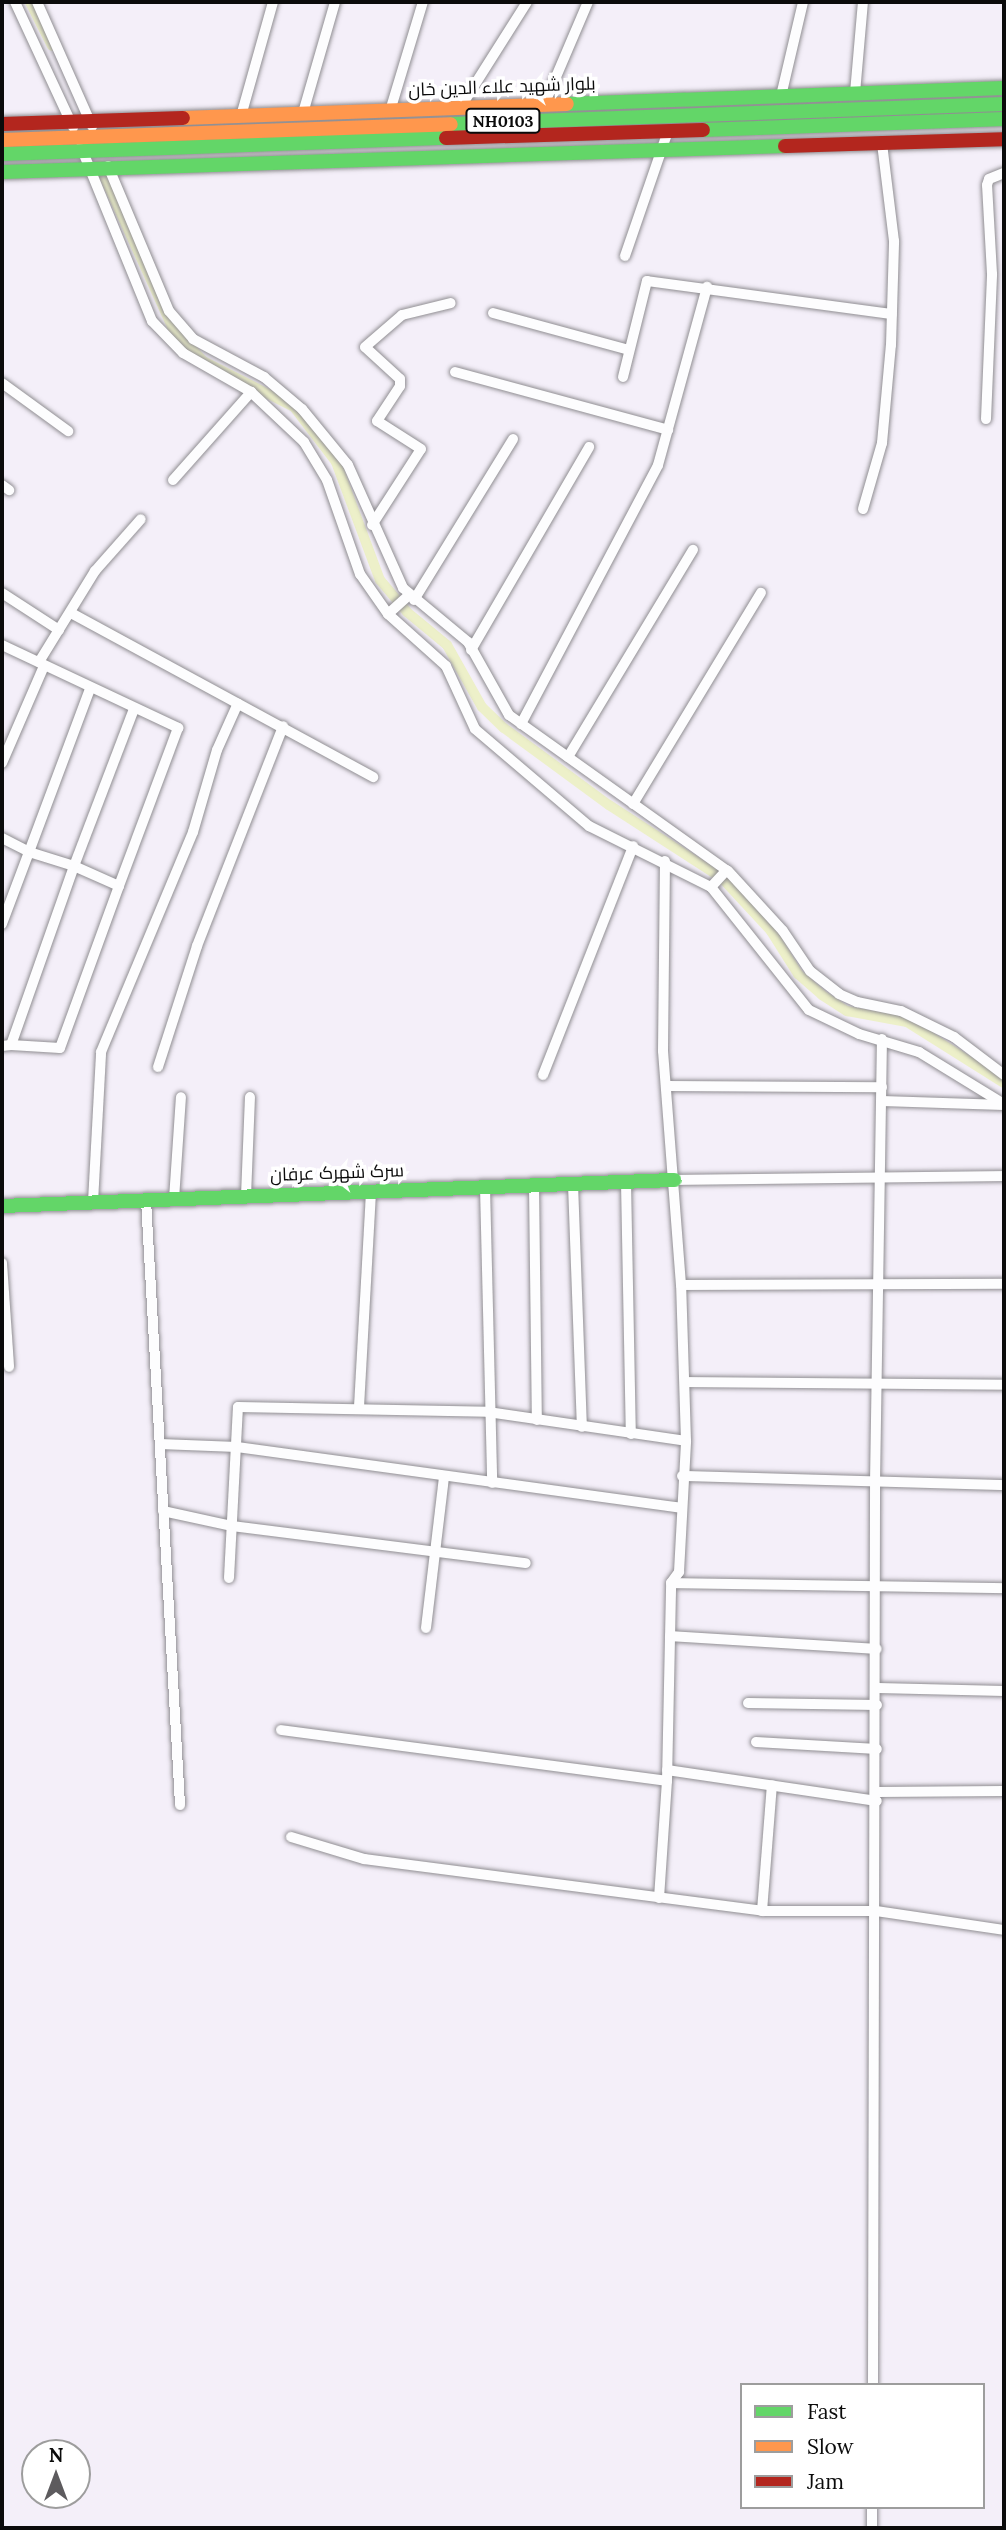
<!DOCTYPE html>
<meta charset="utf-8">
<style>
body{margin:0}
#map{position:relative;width:1006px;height:2530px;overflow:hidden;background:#f4eff9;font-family:Lora,Cairo,serif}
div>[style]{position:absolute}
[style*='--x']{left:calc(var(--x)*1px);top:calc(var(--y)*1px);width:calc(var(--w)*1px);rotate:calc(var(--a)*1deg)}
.canal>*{height:10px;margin:-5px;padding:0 5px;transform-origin:5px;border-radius:5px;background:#edf0c9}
.roads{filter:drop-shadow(0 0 2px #908e92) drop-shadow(0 0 2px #908e92)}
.street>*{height:10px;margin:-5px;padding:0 5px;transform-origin:5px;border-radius:5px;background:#fdfdfe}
.fast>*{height:14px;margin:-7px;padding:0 7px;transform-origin:7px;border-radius:7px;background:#63d668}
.slow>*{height:14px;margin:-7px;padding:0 7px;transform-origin:7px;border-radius:7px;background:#ff974d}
.jam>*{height:14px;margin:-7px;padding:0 7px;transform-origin:7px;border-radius:7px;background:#b3261e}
span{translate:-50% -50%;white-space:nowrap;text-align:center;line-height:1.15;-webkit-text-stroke:7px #fff;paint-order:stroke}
.shield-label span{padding:2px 5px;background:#fff;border:2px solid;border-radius:5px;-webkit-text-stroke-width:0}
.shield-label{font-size:16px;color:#0b0b0b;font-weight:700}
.street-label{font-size:18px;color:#0b0b0b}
.frame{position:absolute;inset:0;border:4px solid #0b0b0b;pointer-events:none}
.legend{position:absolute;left:740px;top:2383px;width:245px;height:126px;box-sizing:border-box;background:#fff;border:2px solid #9d9d9d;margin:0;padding:9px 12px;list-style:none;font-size:21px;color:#0b0b0b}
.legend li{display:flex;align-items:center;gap:14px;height:35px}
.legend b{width:35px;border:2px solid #9d9d9d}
.north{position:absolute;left:21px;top:2439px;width:70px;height:70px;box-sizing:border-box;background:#fff;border:2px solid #9d9d9d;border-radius:50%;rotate:0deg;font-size:19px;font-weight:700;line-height:28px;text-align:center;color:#0b0b0b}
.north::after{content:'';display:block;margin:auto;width:24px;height:32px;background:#5d5b5e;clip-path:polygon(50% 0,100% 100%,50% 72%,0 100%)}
</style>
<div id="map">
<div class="canal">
<i style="--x:30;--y:2;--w:49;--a:63.4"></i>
<i style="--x:99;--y:165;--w:178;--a:65.7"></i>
<i style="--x:172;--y:327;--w:46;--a:47.6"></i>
<i style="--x:203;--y:361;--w:102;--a:26.8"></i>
<i style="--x:294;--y:407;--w:69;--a:52.6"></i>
<i style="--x:336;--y:462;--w:126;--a:69.6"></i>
<i style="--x:380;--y:580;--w:42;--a:49.8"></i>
<i style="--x:407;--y:612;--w:52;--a:39.5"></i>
<i style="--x:447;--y:645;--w:71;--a:60.6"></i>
<i style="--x:482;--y:707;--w:30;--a:44"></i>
<i style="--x:504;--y:728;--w:130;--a:36.3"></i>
<i style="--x:609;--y:805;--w:135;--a:32.9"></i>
<i style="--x:722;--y:878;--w:72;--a:47.2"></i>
<i style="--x:771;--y:931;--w:51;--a:57.9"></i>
<i style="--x:798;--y:974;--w:32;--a:41"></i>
<i style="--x:822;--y:995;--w:30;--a:33"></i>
<i style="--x:847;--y:1011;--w:61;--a:10.4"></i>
<i style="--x:907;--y:1022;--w:115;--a:32.2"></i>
</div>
<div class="roads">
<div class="street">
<i style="--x:15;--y:2;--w:138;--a:65.1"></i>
<i style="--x:37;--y:2;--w:136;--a:66.1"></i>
<i style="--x:855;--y:93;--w:91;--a:-85"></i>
<i style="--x:781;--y:96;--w:97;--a:-76.8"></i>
<i style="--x:544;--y:105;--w:112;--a:-66.9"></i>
<i style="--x:460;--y:108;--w:125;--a:-57.7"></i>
<i style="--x:390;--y:111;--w:114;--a:-73.2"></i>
<i style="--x:303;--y:113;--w:116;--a:-73.9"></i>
<i style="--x:241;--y:116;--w:118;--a:-74.3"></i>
<i style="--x:81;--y:147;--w:188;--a:67.8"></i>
<i style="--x:152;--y:321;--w:45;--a:45.9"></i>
<i style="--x:183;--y:353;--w:78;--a:29.8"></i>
<i style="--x:251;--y:392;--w:73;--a:43.3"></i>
<i style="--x:304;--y:442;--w:44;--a:58.8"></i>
<i style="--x:327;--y:480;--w:100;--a:70.7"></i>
<i style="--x:360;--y:574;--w:49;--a:55"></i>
<i style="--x:388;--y:614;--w:78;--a:41.9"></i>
<i style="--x:446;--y:666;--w:69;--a:65.3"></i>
<i style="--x:475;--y:729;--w:150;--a:40.4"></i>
<i style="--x:589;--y:826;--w:136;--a:26.6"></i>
<i style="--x:711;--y:887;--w:157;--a:51.5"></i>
<i style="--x:809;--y:1010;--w:55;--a:25.6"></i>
<i style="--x:859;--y:1034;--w:63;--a:16.7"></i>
<i style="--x:919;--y:1052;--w:100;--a:31.5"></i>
<i style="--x:108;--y:166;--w:157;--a:67.2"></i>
<i style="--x:169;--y:311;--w:37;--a:49"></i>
<i style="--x:193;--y:339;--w:81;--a:28.2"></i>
<i style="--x:264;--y:377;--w:50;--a:40.1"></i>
<i style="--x:302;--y:409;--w:72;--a:50.6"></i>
<i style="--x:348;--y:465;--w:135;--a:65.9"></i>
<i style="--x:403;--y:588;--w:85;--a:39.7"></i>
<i style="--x:468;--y:642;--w:84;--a:60.7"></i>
<i style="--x:509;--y:715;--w:269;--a:35.5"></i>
<i style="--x:728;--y:871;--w:81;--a:47.5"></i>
<i style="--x:783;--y:931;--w:48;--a:56"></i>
<i style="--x:810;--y:971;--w:37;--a:38"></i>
<i style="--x:839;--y:994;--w:20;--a:24"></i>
<i style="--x:857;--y:1002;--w:45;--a:11.6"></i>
<i style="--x:901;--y:1011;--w:59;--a:26.1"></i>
<i style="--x:954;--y:1037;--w:63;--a:37.2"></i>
<i style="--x:625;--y:256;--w:132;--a:-71"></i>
<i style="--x:493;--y:313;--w:141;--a:15.2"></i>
<i style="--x:455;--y:372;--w:221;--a:15.2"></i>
<i style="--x:623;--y:377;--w:99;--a:-76"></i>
<i style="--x:647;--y:281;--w:247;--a:7.7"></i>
<i style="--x:2;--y:383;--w:82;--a:36"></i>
<i style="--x:986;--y:419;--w:145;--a:-87.6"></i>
<i style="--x:992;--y:274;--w:89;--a:-93.2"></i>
<i style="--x:987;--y:185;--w:6;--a:-72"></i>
<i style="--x:989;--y:179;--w:16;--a:-22"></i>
<i style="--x:173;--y:480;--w:118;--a:-48.4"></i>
<i style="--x:2;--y:485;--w:9;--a:36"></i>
<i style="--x:863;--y:509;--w:69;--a:-73.9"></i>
<i style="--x:882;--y:443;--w:98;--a:-84.8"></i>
<i style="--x:891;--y:345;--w:104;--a:-88.3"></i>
<i style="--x:894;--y:241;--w:99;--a:-97"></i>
<i style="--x:372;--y:525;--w:90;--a:-57.2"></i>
<i style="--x:421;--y:449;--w:52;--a:-147.5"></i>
<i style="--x:377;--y:421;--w:42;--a:-56.7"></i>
<i style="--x:400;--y:386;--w:7;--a:-90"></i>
<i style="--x:400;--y:379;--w:47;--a:-137.6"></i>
<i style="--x:365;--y:347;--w:49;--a:-40.9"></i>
<i style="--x:402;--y:315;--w:50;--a:-13.8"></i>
<i style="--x:2;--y:593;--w:68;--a:33"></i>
<i style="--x:414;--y:600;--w:189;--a:-58.4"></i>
<i style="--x:71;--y:613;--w:344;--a:28.5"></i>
<i style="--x:388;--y:614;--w:28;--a:-42"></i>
<i style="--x:2;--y:645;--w:195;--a:25.2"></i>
<i style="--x:178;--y:728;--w:169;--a:110.5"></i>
<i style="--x:471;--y:650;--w:235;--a:-59.8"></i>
<i style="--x:39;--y:662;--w:107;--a:-58.4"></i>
<i style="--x:95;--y:571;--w:69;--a:-48.5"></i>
<i style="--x:521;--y:724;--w:293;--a:-62.1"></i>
<i style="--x:658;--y:465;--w:185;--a:-74.6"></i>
<i style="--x:568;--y:757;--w:242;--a:-58.9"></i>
<i style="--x:2;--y:763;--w:106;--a:-66.6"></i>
<i style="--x:633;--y:804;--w:247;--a:-58.8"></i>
<i style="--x:2;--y:838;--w:30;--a:27"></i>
<i style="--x:29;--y:852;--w:77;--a:110.6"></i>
<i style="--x:711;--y:887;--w:23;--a:-47"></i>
<i style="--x:11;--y:1045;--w:49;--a:3.5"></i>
<i style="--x:60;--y:1048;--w:172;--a:-70"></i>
<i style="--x:119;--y:886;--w:49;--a:-156"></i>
<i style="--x:74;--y:866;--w:168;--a:-69.1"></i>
<i style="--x:2;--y:1046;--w:9;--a:-6"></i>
<i style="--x:11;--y:1045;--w:190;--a:-70.6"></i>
<i style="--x:74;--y:866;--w:47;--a:-162.7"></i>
<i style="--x:29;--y:852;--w:174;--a:-69.5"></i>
<i style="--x:158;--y:1067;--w:127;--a:-72.1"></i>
<i style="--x:197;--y:946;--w:236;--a:-68.6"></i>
<i style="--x:543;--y:1075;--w:246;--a:-68.5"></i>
<i style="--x:666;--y:1086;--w:216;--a:0.3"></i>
<i style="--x:882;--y:1101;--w:122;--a:1.9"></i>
<i style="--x:674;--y:1180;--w:330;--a:-0.7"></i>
<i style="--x:626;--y:1182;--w:252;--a:88.9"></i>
<i style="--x:573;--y:1184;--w:243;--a:87.9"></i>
<i style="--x:534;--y:1185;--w:235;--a:89.3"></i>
<i style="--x:485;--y:1187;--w:296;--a:88.6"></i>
<i style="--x:246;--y:1196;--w:99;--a:-87.7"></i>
<i style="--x:174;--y:1199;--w:102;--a:-86.1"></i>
<i style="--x:146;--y:1200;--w:606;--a:86.78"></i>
<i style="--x:93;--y:1202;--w:150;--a:-86.9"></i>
<i style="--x:101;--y:1052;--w:238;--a:-67.3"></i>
<i style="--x:193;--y:832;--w:85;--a:-73.7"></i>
<i style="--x:217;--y:750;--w:51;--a:-65.9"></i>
<i style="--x:2;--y:1263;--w:104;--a:86.1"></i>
<i style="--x:681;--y:1285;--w:323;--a:-0.2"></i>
<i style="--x:685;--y:1382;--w:319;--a:0.5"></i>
<i style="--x:359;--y:1407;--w:216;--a:-86.8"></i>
<i style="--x:160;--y:1444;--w:77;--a:2.2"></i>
<i style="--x:237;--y:1447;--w:448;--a:7.8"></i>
<i style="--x:682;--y:1476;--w:322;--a:1.6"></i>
<i style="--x:163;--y:1511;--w:71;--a:12.3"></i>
<i style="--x:232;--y:1526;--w:296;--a:7.2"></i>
<i style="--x:229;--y:1578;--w:171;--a:-87"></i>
<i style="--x:238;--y:1407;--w:250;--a:1.1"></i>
<i style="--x:488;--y:1412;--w:200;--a:8.3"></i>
<i style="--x:671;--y:1583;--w:333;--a:0.9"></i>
<i style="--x:426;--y:1628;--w:153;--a:-83.2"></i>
<i style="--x:670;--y:1636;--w:207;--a:3.6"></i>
<i style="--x:878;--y:1688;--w:126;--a:1.4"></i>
<i style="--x:748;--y:1703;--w:129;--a:0.9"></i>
<i style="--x:281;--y:1730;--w:389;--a:7.5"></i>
<i style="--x:756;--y:1742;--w:121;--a:3.3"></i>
<i style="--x:667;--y:1770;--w:212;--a:8.4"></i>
<i style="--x:877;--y:1792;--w:127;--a:-0.5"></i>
<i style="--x:291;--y:1837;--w:76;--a:16.8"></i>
<i style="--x:364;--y:1859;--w:401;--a:7.4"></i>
<i style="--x:762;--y:1911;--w:114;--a:0"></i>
<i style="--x:876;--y:1911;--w:129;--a:8.4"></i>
<i style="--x:659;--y:1898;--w:117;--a:-86.1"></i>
<i style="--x:667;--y:1781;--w:198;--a:-88.8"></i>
<i style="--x:671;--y:1583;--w:14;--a:-54"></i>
<i style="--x:679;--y:1572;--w:131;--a:-86.9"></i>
<i style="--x:686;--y:1441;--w:156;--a:-91.8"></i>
<i style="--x:681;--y:1285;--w:235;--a:-94.4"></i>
<i style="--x:663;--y:1051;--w:190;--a:-89.4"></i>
<i style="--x:762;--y:1911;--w:126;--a:-85.5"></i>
<i style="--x:873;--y:2385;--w:902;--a:-89.87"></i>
<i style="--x:875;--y:1483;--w:444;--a:-89.1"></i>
<i style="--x:872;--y:2528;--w:21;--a:-90"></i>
</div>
<div class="fast">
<i style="--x:567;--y:104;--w:437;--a:-2.1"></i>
<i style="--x:451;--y:124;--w:553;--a:-2.07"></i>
<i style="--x:703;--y:130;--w:301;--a:-2.1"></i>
<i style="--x:2;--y:154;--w:444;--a:-2.1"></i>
<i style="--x:2;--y:172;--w:783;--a:-1.9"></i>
<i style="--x:2;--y:1206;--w:673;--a:-2.22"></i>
</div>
<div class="slow">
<i style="--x:183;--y:118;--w:384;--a:-2.1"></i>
<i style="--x:2;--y:140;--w:449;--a:-2"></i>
</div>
<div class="jam">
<i style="--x:2;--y:124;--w:181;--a:-1.9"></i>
<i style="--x:446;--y:138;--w:257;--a:-1.8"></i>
<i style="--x:785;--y:146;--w:219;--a:-1.8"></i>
</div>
</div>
<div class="shield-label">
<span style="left:503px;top:121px">NH0103</span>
</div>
<div class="street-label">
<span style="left:502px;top:87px;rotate:-2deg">بلوار شهید علاء الدین خان</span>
<span style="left:337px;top:1173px;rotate:-2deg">سرک شهرک عرفان</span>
</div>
<div class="frame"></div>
<ul class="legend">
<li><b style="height:9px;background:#63d668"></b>Fast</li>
<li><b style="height:9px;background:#ff974d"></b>Slow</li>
<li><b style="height:9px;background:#b3261e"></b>Jam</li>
</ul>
<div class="north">N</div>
</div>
